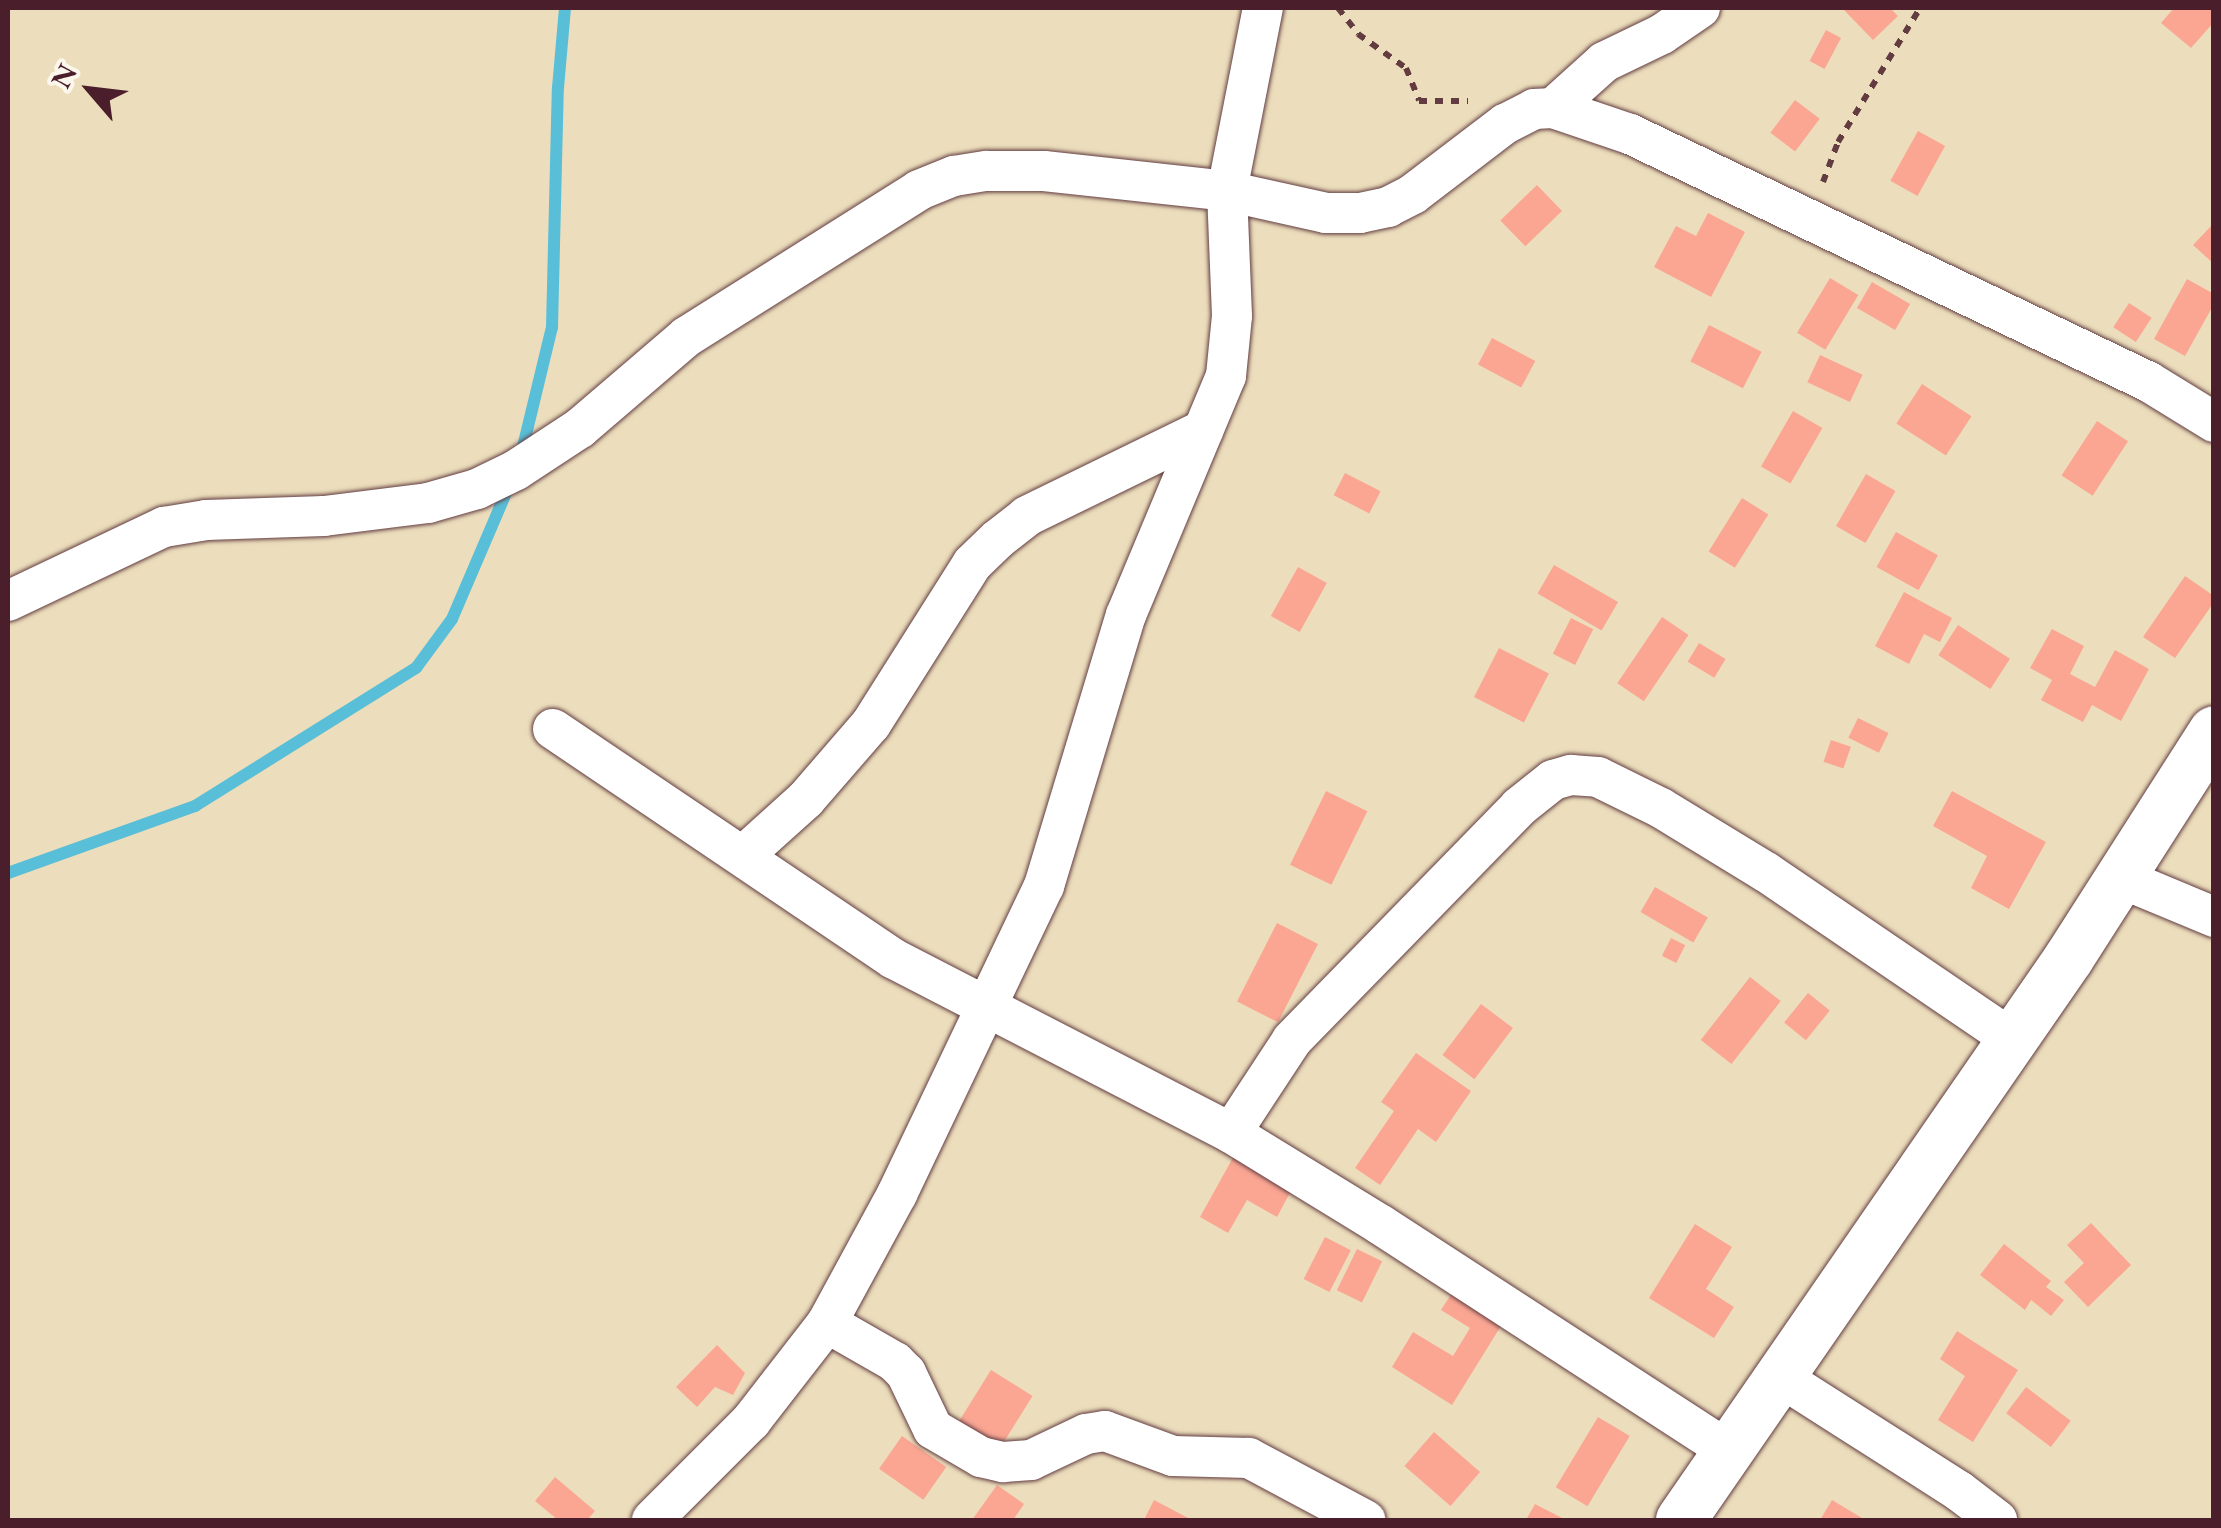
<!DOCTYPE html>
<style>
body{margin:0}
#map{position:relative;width:2221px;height:1528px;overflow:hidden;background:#ecdebc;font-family:"EB Garamond",serif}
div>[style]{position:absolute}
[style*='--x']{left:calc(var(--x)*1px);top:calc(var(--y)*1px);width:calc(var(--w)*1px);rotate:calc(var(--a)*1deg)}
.stream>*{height:12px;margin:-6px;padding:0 6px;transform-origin:6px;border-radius:6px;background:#59bed7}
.building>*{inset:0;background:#faa693;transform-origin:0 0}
.path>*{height:6px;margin-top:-3px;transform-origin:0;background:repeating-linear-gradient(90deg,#623c41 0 8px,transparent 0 16px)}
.roads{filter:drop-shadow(0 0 2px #623c41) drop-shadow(0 0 2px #623c41)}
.minor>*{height:40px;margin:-20px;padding:0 20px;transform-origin:20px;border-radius:20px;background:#fff}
.tertiary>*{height:50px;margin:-25px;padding:0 25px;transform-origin:25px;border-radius:25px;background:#fff}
span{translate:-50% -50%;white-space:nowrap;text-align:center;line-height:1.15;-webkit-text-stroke:8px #fbf7ec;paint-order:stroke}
.frame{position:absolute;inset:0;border:10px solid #4a1f2b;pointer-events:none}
.north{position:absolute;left:40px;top:40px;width:100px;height:100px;-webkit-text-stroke:8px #fbf7ec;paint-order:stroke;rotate:298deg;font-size:28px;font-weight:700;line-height:40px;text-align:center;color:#4a1f2b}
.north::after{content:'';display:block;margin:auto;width:35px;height:45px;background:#4a1f2b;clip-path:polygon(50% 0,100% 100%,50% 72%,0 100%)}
</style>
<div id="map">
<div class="stream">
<i style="--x:522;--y:451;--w:128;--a:-76.4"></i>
<i style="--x:552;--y:327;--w:239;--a:-88.6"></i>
<i style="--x:558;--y:88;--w:80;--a:-85"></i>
<i style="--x:8;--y:873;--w:199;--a:-19.7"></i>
<i style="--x:195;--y:806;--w:261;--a:-32"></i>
<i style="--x:416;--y:668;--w:61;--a:-53.7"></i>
<i style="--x:452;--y:619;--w:147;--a:-66.8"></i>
</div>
<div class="building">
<i style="clip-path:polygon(1842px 8px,1890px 8px,1898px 16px,1873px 40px)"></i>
<i style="clip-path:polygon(2174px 8px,2214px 8px,2214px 22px,2191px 48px,2161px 23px)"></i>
<i style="left:1826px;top:30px;width:17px;height:35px;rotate:28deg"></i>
<i style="left:1795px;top:100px;width:31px;height:41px;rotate:37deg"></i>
<i style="left:1918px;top:131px;width:31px;height:57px;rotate:29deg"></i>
<i style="left:1537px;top:185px;width:36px;height:51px;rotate:46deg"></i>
<i style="clip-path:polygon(1708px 213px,1745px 232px,1711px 297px,1654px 267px,1676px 226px,1696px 236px)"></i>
<i style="clip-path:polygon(2214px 223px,2214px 264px,2193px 245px)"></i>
<i style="left:1830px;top:278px;width:33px;height:64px;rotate:31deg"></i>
<i style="clip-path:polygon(2187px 279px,2214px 294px,2214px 304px,2185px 356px,2154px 339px)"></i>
<i style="left:1872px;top:282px;width:44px;height:30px;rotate:30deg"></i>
<i style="left:2129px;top:303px;width:27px;height:29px;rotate:33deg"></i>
<i style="left:1709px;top:325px;width:59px;height:41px;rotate:27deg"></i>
<i style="left:1492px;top:338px;width:49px;height:30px;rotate:28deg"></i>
<i style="left:1820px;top:355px;width:47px;height:30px;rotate:25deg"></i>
<i style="left:1922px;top:384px;width:59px;height:47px;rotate:33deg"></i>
<i style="left:1793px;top:411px;width:34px;height:64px;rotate:30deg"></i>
<i style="left:2097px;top:421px;width:37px;height:65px;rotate:33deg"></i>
<i style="left:1345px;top:473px;width:40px;height:25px;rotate:27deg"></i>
<i style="left:1866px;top:474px;width:34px;height:60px;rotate:30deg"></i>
<i style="left:1742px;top:498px;width:31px;height:63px;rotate:32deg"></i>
<i style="left:1896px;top:532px;width:48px;height:40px;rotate:29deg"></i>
<i style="left:1554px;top:565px;width:74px;height:33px;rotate:30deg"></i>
<i style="left:1298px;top:567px;width:33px;height:56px;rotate:29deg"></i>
<i style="clip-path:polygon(2185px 576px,2214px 596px,2214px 602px,2175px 658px,2143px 637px)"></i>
<i style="clip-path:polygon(1904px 592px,1952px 618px,1940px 642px,1924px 634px,1909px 664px,1875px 646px)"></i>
<i style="left:1662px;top:617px;width:32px;height:80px;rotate:34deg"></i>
<i style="left:1571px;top:618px;width:25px;height:40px;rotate:27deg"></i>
<i style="left:1958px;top:625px;width:62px;height:36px;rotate:33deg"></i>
<i style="clip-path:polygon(2052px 629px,2084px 646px,2070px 674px,2095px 687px,2115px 650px,2149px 669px,2121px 721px,2092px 705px,2083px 722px,2041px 700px,2052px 680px,2030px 668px)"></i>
<i style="left:1699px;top:643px;width:31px;height:22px;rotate:31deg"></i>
<i style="left:1499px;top:648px;width:56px;height:55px;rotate:27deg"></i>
<i style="left:1858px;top:718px;width:34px;height:22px;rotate:26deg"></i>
<i style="left:1831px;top:740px;width:21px;height:23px;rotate:19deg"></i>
<i style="left:1326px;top:791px;width:46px;height:82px;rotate:26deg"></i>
<i style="clip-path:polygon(1952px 791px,2046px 842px,2009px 909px,1971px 888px,1987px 856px,1933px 826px)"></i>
<i style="left:1655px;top:887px;width:61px;height:29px;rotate:30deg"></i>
<i style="left:1277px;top:923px;width:46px;height:88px;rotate:27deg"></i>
<i style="left:1671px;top:938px;width:16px;height:20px;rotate:27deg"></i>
<i style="left:1750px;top:977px;width:39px;height:80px;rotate:38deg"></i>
<i style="left:1808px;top:993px;width:28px;height:38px;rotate:39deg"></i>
<i style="left:1481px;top:1004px;width:40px;height:64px;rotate:37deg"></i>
<i style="clip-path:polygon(1416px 1053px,1471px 1091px,1436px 1142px,1418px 1129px,1380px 1185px,1355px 1168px,1394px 1111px,1381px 1102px)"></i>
<i style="clip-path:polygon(1235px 1154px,1293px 1187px,1277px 1217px,1247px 1200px,1228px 1233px,1200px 1217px)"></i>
<i style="clip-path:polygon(2091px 1223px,2131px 1265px,2088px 1307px,2064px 1282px,2084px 1263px,2067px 1245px)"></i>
<i style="clip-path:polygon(1695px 1224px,1732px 1247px,1706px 1289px,1734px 1307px,1714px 1338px,1649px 1298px)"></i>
<i style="left:1325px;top:1237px;width:29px;height:47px;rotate:27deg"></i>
<i style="clip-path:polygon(2004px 1244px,2051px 1281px,2046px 1287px,2064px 1300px,2051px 1316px,2031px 1300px,2025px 1310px,1980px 1275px)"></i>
<i style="left:1357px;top:1249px;width:28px;height:46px;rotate:26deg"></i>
<i style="clip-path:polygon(1459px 1282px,1509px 1313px,1452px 1405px,1392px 1367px,1413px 1332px,1453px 1356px,1470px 1328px,1441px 1310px)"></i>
<i style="clip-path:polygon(1957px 1331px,2018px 1370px,1973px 1442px,1938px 1420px,1965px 1376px,1940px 1359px)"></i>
<i style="clip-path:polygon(717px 1345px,745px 1373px,733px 1395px,715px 1387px,697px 1407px,676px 1387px)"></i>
<i style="left:991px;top:1370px;width:49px;height:63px;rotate:32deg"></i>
<i style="left:2026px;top:1387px;width:56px;height:33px;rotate:37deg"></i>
<i style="left:1598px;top:1417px;width:37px;height:82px;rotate:31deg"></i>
<i style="left:1434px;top:1432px;width:61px;height:45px;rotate:41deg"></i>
<i style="left:902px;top:1436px;width:54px;height:40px;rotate:35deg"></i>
<i style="clip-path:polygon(555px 1477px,595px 1511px,587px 1520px,558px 1520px,535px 1501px)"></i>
<i style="clip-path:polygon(997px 1485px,1024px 1504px,1013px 1520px,972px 1520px)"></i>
<i style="clip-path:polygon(1154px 1500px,1192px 1520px,1144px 1520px)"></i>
<i style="clip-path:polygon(1832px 1500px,1862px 1518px,1861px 1520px,1820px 1520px)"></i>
<i style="clip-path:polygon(1535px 1504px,1566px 1520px,1526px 1520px)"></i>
</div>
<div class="path">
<i style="--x:1338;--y:8;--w:33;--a:52"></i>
<i style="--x:1358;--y:34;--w:59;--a:35.3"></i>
<i style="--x:1406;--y:68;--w:35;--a:68"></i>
<i style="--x:1419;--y:101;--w:49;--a:0"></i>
<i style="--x:1823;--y:182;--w:43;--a:-69.4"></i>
<i style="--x:1838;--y:142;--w:157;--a:-58.5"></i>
</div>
<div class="roads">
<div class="minor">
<i style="--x:1553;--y:108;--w:69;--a:-42"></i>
<i style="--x:1604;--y:62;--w:64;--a:-25.8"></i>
<i style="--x:1662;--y:34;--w:46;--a:-34.4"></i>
<i style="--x:8;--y:601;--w:173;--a:-25.4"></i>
<i style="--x:164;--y:527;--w:43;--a:-9.5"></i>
<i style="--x:206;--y:520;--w:118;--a:-1.9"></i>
<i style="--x:324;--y:516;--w:105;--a:-7.1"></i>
<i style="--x:428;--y:503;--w:51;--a:-15.9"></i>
<i style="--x:477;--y:489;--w:43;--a:-26"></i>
<i style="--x:516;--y:470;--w:77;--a:-33.3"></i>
<i style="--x:580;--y:428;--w:140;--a:-40.6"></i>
<i style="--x:686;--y:337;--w:275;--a:-32.2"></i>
<i style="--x:919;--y:190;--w:38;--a:-22"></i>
<i style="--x:954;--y:176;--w:33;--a:-9"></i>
<i style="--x:987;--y:171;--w:57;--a:0"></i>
<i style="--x:1044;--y:171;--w:184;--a:6.2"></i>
<i style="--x:1227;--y:191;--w:101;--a:12.5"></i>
<i style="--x:1326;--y:213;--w:34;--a:0"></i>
<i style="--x:1360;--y:213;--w:29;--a:-12"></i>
<i style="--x:1388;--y:207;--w:28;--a:-27"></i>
<i style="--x:1413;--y:194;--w:116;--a:-37.3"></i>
<i style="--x:1505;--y:124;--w:33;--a:-27"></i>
<i style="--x:1534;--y:109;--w:19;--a:-3"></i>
<i style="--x:1553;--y:108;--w:81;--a:18.7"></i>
<i style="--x:1630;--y:134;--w:575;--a:25.54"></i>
<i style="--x:2149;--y:382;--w:76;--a:31.6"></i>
<i style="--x:553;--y:729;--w:411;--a:34"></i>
<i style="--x:894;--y:959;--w:379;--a:27.3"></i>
<i style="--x:1231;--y:1133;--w:176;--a:31.5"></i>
<i style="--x:1381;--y:1225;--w:411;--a:33"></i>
<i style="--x:745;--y:854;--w:82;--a:-42"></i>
<i style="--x:806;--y:799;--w:99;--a:-49.1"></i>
<i style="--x:871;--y:724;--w:189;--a:-57.7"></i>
<i style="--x:972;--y:564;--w:36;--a:-44"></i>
<i style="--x:998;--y:539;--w:37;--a:-38"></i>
<i style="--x:1027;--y:516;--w:196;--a:-26"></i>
<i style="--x:2118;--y:877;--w:104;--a:22.6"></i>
<i style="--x:1231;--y:1133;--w:111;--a:-56.7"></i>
<i style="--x:1292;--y:1040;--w:325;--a:-45.7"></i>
<i style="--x:1519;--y:807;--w:43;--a:-38.5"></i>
<i style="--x:1553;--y:780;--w:19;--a:-16"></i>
<i style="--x:1571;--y:775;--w:27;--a:4"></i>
<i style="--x:1598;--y:777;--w:70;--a:26.2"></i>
<i style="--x:1661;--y:808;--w:123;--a:31.4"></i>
<i style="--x:1766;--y:872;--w:297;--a:34.2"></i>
<i style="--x:827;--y:1323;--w:78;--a:29.8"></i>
<i style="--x:895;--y:1362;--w:16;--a:45"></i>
<i style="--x:906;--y:1373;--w:62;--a:64.3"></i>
<i style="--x:933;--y:1429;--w:56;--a:30.3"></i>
<i style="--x:981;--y:1457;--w:23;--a:13"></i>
<i style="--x:1003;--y:1462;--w:28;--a:-4"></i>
<i style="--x:1031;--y:1460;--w:61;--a:-25.3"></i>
<i style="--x:1086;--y:1434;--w:19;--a:-9"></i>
<i style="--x:1105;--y:1431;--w:72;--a:20.2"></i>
<i style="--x:1173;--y:1456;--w:76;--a:1.5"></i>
<i style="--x:1249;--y:1458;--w:132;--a:28.1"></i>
<i style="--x:1777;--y:1375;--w:216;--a:32.5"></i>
<i style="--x:1959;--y:1491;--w:48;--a:37.3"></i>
<i style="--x:652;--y:1520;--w:140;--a:-45"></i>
<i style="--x:751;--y:1421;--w:124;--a:-52.2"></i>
<i style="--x:827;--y:1323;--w:147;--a:-61.5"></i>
<i style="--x:897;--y:1194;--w:341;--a:-64.5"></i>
<i style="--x:1044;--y:886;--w:283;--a:-73.2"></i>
<i style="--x:1126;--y:615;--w:259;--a:-67.3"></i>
<i style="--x:1226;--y:376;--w:60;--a:-84.3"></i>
<i style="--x:1232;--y:316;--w:125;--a:-92.3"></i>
<i style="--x:1227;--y:191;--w:187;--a:-78.9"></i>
</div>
<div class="tertiary">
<i style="--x:1681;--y:1520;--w:683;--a:-55.38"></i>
<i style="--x:2069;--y:958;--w:269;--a:-57.4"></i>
</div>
</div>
<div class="frame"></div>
<div class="north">N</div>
</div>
